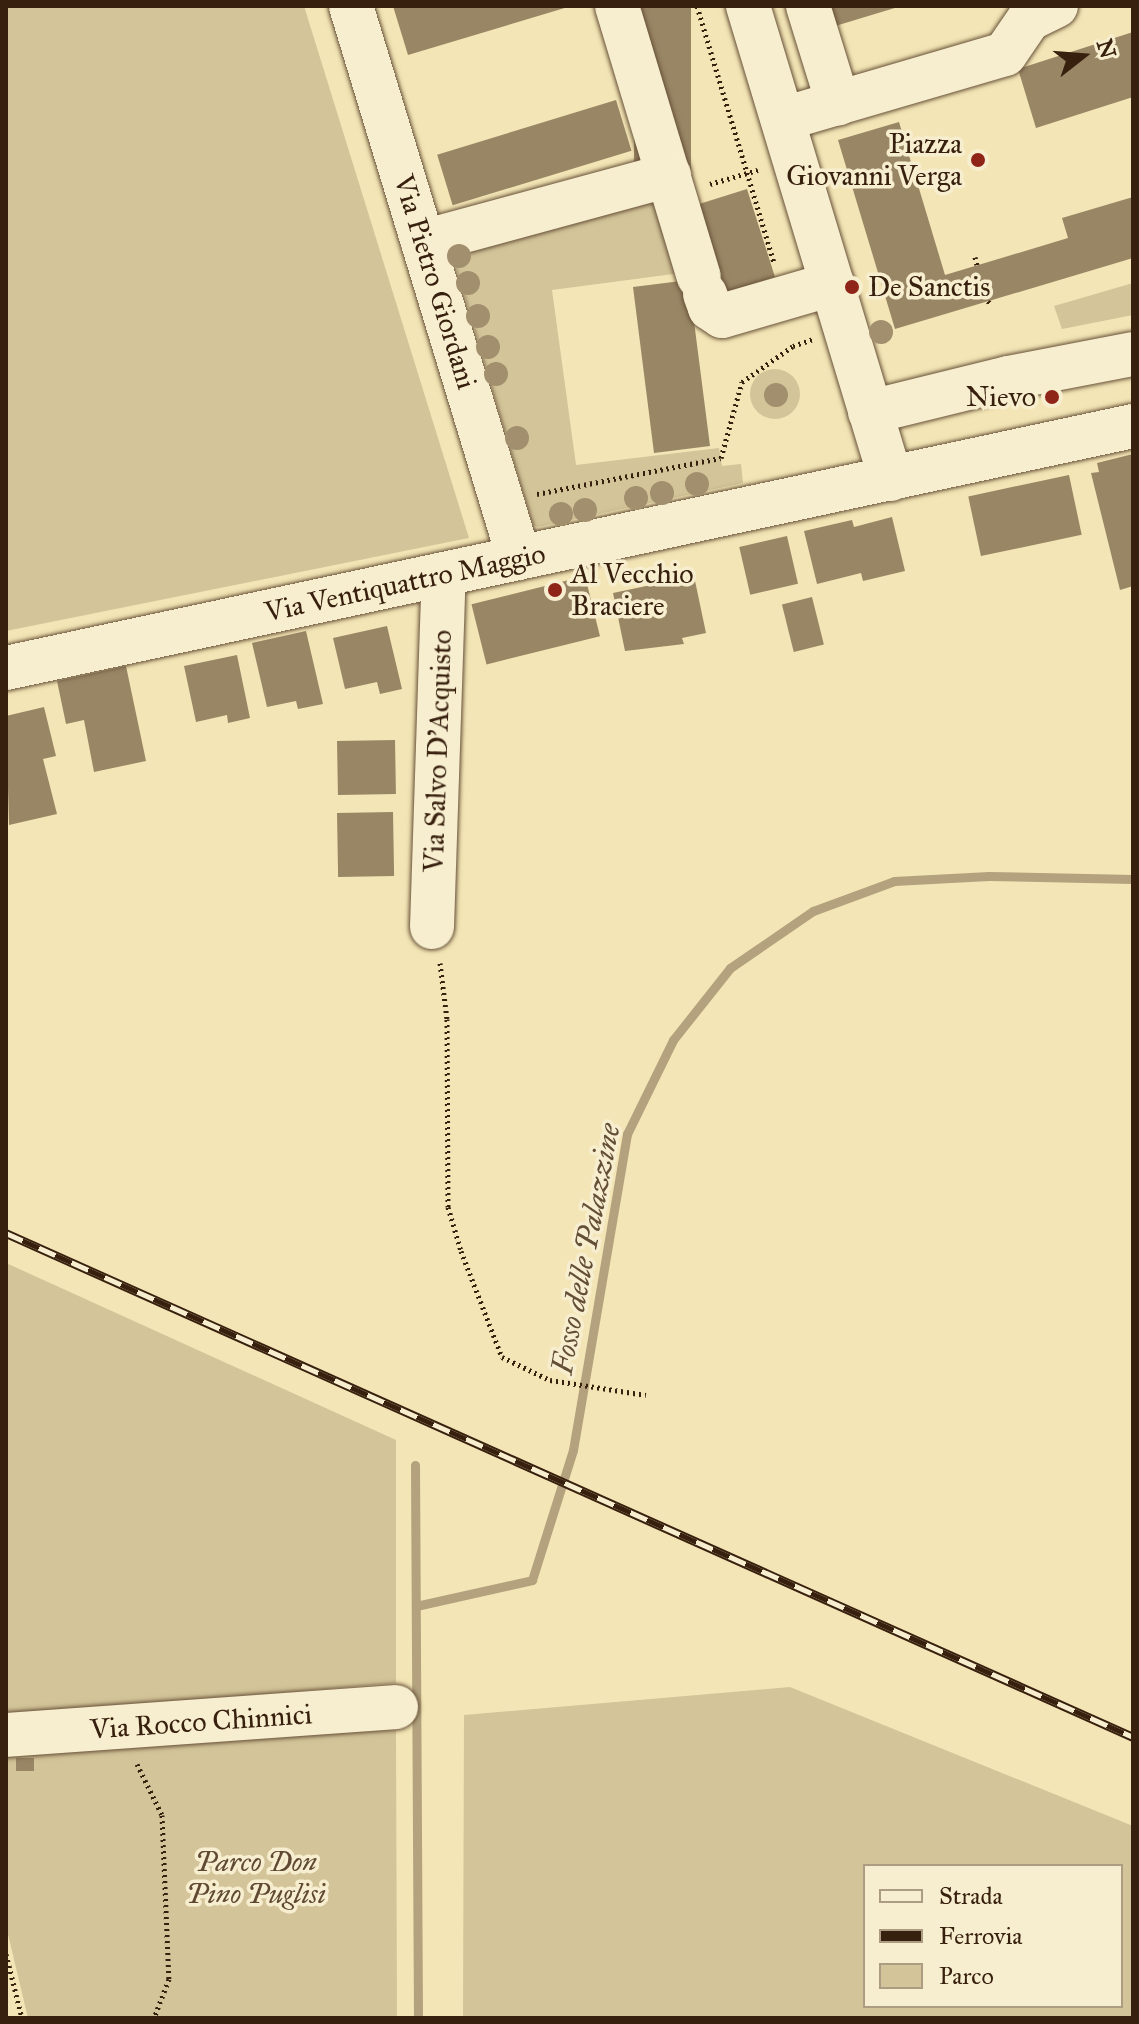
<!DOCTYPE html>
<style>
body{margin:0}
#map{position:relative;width:1139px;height:2024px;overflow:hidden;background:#f3e5b5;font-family:"IM FELL Great Primer",serif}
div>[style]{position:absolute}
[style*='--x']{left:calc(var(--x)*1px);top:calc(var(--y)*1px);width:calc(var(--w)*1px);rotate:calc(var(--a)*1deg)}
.green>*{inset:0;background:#d3c499}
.round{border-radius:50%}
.stream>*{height:9px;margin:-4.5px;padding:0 4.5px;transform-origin:4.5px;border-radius:4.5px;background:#b3a27d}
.building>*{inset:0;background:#998665;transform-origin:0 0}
.path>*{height:5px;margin-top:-2.5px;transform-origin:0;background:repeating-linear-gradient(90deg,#38200f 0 2px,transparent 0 6px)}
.roads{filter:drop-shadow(0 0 2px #675138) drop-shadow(0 0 2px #675138)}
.minor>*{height:44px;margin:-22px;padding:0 22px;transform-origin:22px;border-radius:22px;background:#f7eecf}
.rail>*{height:9px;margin-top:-4.5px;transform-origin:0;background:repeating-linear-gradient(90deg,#f7eecf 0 18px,#38200f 0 36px);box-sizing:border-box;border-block:2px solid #38200f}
.trees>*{width:24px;height:24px;margin:-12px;border-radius:50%;background:#a28f6d}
.dots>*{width:22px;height:22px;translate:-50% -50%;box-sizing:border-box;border:4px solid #f7eecf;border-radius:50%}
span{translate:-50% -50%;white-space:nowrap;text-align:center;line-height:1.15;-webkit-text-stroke:7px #f7eecf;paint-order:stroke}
.poi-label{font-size:28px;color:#38200f}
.right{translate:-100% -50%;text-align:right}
.left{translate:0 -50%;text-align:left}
.street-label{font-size:28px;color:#38200f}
.park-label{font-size:28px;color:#5f4932;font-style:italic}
.water-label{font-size:30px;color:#634e36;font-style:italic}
.frame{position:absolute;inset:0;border:8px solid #38200f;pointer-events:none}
.legend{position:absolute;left:863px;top:1864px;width:260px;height:144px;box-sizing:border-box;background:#f7eecf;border:2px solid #ab9c82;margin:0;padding:10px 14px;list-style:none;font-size:24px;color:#38200f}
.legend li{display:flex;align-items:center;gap:16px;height:40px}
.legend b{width:40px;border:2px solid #ab9c82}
.north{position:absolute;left:1043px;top:16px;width:80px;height:80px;-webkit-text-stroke:6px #f7eecf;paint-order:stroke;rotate:73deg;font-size:22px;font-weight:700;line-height:32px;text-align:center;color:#38200f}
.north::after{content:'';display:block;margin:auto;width:28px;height:36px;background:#38200f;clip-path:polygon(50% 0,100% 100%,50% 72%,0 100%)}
</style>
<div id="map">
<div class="green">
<i style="clip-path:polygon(6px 6px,304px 6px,469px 538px,6px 631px)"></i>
<i style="clip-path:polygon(655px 191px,681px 273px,552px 290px,576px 465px,719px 448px,722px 466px,741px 464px,743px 483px,538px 527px,533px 525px,450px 247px)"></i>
<i style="clip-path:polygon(1133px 283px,1133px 315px,1062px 329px,1054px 306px)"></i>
<i class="round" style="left:750px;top:369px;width:50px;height:50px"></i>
<i style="clip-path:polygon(6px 1263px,396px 1440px,396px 1683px,6px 1716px)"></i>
<i style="clip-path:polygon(evenodd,790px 1687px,1133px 1826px,1133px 2018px,463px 2018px,464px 1715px,790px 1687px,1121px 1866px,1121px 2006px,865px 2006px,865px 1866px,1121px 1866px)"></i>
<i style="clip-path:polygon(396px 1730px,397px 2018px,28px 2018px,6px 1926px,6px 1751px)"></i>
</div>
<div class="stream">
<i style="--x:415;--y:1465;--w:553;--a:89.69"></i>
<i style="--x:416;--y:1606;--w:119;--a:-12.6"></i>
<i style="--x:532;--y:1580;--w:136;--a:-72.5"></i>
<i style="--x:573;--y:1450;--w:321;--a:-80.3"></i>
<i style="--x:627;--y:1134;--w:105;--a:-63.9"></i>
<i style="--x:673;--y:1040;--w:92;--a:-51.6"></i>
<i style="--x:730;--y:968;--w:101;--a:-34.5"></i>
<i style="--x:813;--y:911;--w:86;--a:-20.3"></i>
<i style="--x:894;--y:881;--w:95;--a:-3"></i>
<i style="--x:989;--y:876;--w:144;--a:1.2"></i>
</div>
<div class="building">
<i style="clip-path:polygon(393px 6px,568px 6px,568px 7px,408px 55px)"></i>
<i style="left:634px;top:6px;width:57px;height:180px"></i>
<i style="clip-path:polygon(825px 6px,898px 6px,898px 7px,832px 27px)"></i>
<i style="clip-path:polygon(1133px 32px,1133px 97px,1036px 128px,1018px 69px)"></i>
<i style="left:616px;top:100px;width:53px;height:187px;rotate:73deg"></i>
<i style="clip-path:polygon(899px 122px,945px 275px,1068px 238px,1062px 218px,1133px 197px,1133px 258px,895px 329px,838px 140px)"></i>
<i style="clip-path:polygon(747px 189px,775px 277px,723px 293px,691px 298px,710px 446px,654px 453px,633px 287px,689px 280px,696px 205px)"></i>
<i style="clip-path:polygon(1133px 454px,1133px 586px,1120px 590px,1091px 473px,1099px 472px,1097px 463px)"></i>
<i style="left:1069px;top:475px;width:61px;height:103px;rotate:78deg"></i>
<i style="clip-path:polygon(892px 517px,905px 571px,863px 581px,861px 573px,817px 584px,804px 531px,852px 520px,854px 527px)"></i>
<i style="left:787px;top:536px;width:49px;height:49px;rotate:77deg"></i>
<i style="left:585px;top:576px;width:62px;height:117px;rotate:76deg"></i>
<i style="clip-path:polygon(694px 576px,706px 633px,682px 638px,684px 644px,625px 651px,613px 593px)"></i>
<i style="left:812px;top:597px;width:49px;height:31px;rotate:76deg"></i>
<i style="clip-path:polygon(387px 626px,402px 689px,380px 694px,377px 682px,345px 689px,333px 638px)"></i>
<i style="clip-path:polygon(306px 631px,323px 704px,298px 709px,296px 701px,267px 707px,252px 643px)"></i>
<i style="clip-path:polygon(237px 655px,250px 718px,228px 723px,227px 715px,196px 722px,184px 666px)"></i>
<i style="clip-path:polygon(126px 666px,146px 761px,94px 772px,84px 720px,66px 724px,57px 681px)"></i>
<i style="clip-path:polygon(44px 707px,56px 756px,43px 759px,57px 814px,9px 825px,6px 716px)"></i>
<i style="left:395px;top:740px;width:54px;height:58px;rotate:89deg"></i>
<i style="left:393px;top:812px;width:64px;height:56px;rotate:89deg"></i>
<i style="left:34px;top:1758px;width:13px;height:18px;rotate:90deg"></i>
</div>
<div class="path">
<i style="--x:697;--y:6;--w:267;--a:73.3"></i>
<i style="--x:710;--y:184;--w:50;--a:-16.3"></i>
<i style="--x:975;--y:257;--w:8;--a:76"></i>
<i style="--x:988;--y:301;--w:4;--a:56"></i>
<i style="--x:537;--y:494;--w:187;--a:-11.1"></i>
<i style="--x:721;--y:458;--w:79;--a:-74.6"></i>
<i style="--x:742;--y:382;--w:62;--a:-35.2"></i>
<i style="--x:793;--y:346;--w:21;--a:-19"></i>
<i style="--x:440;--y:963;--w:56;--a:82.9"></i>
<i style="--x:447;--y:1019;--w:188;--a:89.7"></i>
<i style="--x:448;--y:1207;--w:46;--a:73.5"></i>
<i style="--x:461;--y:1251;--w:114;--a:68.9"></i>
<i style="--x:502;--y:1357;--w:53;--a:25.6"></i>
<i style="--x:550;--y:1380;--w:97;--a:8.9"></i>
<i style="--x:137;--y:1764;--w:57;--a:63.9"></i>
<i style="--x:162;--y:1815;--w:164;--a:87.6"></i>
<i style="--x:169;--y:1979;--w:42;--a:111"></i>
<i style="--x:6;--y:1954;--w:66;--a:76"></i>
</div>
<div class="roads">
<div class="minor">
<i style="--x:351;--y:6;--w:577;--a:73.07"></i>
<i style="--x:617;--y:6;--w:283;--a:73.2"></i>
<i style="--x:748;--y:6;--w:494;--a:73.2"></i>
<i style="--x:808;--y:6;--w:102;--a:72.8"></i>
<i style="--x:783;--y:119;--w:231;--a:-16.3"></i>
<i style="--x:1005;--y:54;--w:42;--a:-55.6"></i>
<i style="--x:1029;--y:19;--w:30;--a:-26"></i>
<i style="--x:423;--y:242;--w:255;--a:-15.2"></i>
<i style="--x:705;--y:294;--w:15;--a:70"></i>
<i style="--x:710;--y:308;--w:14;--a:34"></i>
<i style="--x:722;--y:316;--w:115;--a:-16.2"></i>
<i style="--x:870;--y:412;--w:142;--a:-13.8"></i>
<i style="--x:1008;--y:378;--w:127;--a:-10.9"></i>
<i style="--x:6;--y:668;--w:1153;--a:-12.12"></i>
<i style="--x:432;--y:927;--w:353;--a:-88.1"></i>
<i style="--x:6;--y:1735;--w:391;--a:-4.1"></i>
</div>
</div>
<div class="rail">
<i style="--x:6;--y:1233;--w:1235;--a:24.09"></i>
</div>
<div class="trees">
<i style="left:459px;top:256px"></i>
<i style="left:468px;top:283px"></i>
<i style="left:478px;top:316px"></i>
<i style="left:881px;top:332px"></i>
<i style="left:488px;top:347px"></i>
<i style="left:496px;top:374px"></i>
<i style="left:776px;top:395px"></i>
<i style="left:517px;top:438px"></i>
<i style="left:697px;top:484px"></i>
<i style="left:662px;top:493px"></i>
<i style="left:636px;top:498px"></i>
<i style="left:585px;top:510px"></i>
<i style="left:561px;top:514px"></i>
</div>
<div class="dots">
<i style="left:978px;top:160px;background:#8f2418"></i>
<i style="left:852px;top:287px;background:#8f2418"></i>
<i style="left:1052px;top:397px;background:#8f2418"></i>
<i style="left:555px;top:590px;background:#8f2418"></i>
</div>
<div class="poi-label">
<span class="right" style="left:962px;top:160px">Piazza<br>Giovanni Verga</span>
<span class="left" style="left:868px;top:287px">De Sanctis</span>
<span class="right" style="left:1036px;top:397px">Nievo</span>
<span class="left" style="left:571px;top:590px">Al Vecchio<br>Braciere</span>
</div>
<div class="street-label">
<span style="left:435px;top:282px;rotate:73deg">Via Pietro Giordani</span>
<span style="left:405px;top:583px;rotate:-12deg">Via Ventiquattro Maggio</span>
<span style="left:438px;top:751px;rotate:-88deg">Via Salvo D'Acquisto</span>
<span style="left:201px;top:1722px;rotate:-4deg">Via Rocco Chinnici</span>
</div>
<div class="park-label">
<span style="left:256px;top:1878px">Parco Don<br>Pino Puglisi</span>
</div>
<div class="water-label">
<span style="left:586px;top:1249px;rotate:-79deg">Fosso delle Palazzine</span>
</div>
<div class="frame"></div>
<ul class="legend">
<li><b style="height:10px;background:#f7eecf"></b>Strada</li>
<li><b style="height:10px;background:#38200f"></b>Ferrovia</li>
<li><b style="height:22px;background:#d3c499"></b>Parco</li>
</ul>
<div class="north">N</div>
</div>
